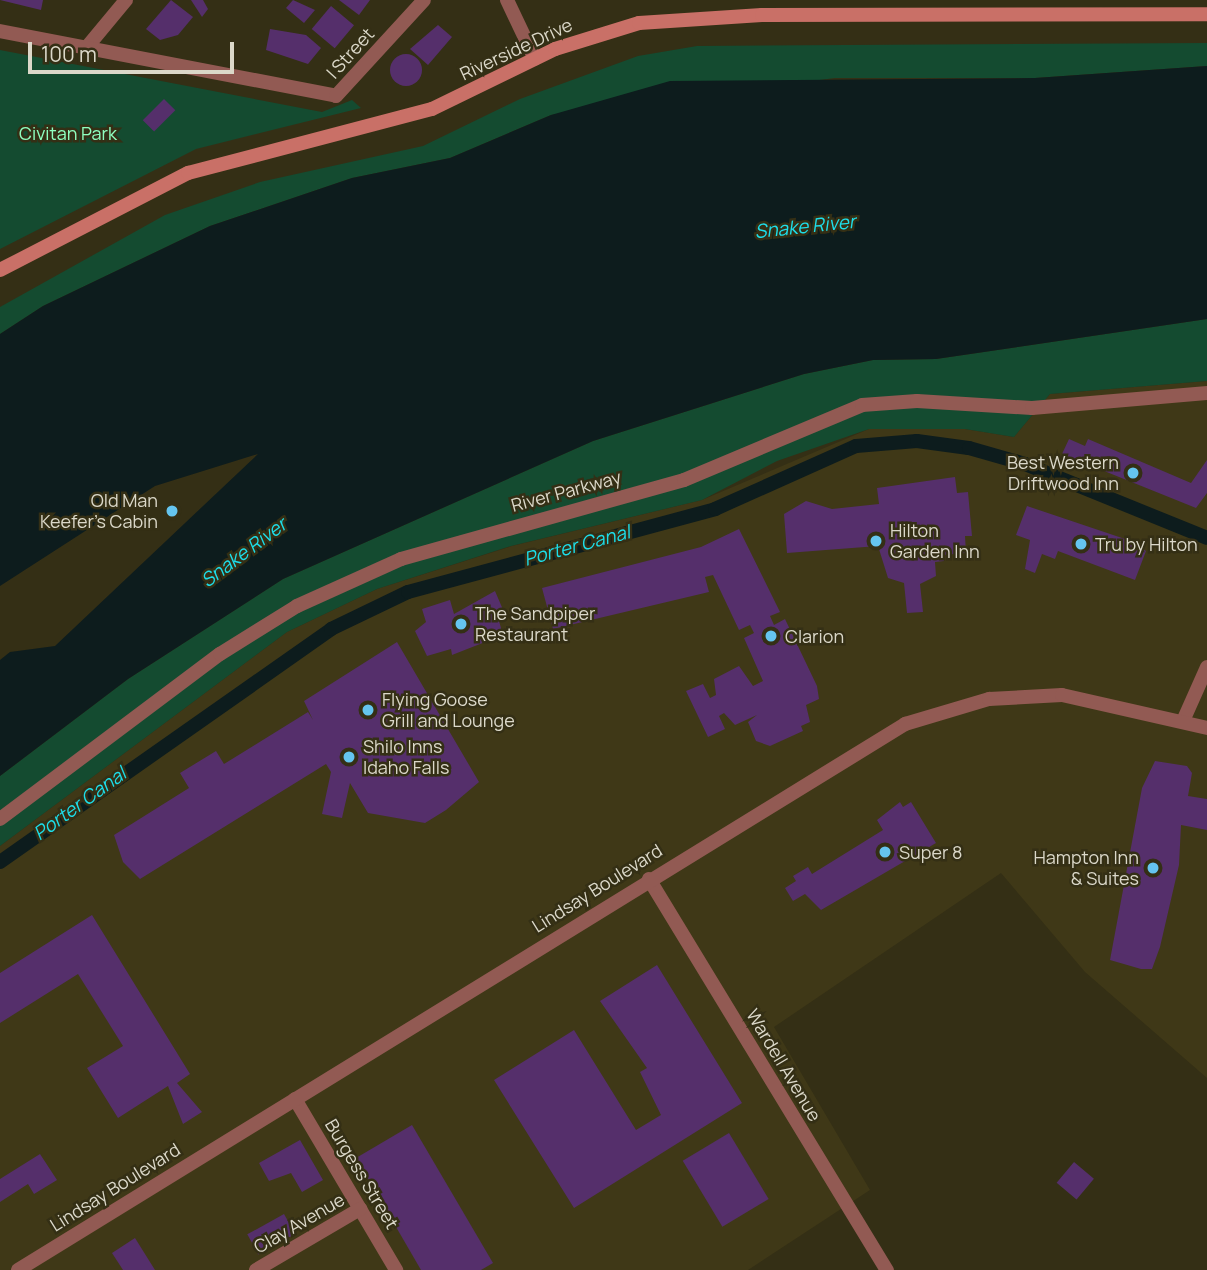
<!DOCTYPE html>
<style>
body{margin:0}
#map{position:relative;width:1207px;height:1270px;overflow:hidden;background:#342f15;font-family:Manrope,sans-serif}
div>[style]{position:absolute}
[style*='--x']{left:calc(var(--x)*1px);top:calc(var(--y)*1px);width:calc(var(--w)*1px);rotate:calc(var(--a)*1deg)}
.built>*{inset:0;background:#3f3817}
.green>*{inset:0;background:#144b30}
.water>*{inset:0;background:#0d1c1d}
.canal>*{height:14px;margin:-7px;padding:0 7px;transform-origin:7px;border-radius:7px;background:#0d1c1d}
.building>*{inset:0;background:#552f6b;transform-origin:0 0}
.round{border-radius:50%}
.minor>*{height:14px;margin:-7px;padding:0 7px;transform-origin:7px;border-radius:7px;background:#925a53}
.tertiary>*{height:14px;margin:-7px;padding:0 7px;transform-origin:7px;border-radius:7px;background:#925a53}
.secondary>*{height:14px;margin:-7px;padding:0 7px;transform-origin:7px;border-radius:7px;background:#c97067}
.dots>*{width:19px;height:19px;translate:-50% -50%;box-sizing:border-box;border:4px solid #342f15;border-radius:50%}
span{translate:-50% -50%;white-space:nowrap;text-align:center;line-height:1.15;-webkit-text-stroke:5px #342f15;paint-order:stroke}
.street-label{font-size:18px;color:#dbd8c9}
.park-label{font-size:18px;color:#8effc0}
.poi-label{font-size:18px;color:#dbd8c9}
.right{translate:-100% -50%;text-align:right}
.left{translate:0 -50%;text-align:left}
.water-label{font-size:19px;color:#1ddeea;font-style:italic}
.scale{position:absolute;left:28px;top:42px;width:206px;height:32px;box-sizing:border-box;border:4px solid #dbd8c9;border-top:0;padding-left:9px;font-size:21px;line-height:24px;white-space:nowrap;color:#dbd8c9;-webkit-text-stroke:5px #342f15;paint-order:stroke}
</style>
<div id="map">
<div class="built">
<i style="clip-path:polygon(1207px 381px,1207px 1078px,1085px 972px,1001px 873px,774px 1027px,870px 1190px,748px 1270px,0 1270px,0 846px,287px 632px,377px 589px,512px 546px,702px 500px,869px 429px,965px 429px,1014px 437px,1050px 394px)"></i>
</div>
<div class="green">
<i style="clip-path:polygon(1207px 43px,1207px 66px,1035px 78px,835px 78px,551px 115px,450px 158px,352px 178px,210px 226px,43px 306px,0 334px,0 307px,165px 215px,260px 182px,423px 146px,520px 99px,638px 56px,697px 46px)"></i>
<i style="clip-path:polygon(0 50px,322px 112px,352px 100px,361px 108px,196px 149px,0 249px)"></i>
<i style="clip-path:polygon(1207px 319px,1207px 381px,1050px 394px,1014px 437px,965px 429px,869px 429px,777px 461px,702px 500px,511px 546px,377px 589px,287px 632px,0 846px,0 776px,128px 679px,283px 579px,593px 441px,804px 374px,873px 360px,936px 359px)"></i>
</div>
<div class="water">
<i style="clip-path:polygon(1207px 66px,1207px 319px,936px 359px,873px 360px,804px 374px,593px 441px,283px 579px,128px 679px,0 776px,0 660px,10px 652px,55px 646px,258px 454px,155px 486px,0 586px,0 334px,43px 306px,210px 226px,352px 178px,450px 158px,551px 115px,670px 81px,1035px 78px)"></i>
</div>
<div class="canal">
<i style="--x:0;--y:862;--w:405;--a:-35.1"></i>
<i style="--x:331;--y:629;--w:85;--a:-25.7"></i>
<i style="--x:408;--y:592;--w:318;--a:-15.1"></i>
<i style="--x:715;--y:509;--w:154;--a:-24.1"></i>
<i style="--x:856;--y:446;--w:61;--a:-4.7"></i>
<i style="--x:917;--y:441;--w:52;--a:7.7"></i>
<i style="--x:969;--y:448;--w:58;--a:15.9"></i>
<i style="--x:1025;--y:464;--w:196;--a:22.1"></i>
</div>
<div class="building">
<i style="clip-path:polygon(0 0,43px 0,41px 10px)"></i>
<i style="clip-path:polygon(171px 0,193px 17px,178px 35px,160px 40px,146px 29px)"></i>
<i style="clip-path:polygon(191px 0,203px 0,208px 9px,202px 17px)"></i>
<i style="clip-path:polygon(293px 0,315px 10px,304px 23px,286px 8px)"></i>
<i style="clip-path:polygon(339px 0,370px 0,359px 15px)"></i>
<i style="left:331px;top:6px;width:30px;height:30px;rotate:40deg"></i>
<i style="clip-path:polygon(438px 25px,452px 37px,428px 65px,410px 49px)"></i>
<i style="clip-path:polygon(270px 29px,306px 35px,321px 48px,308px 64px,266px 50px)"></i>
<i class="round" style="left:390px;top:54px;width:32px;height:32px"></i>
<i style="left:164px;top:99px;width:16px;height:30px;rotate:45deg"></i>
<i style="clip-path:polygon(1069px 439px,1085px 446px,1088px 439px,1191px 483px,1207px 460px,1207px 493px,1196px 508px,1062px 454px)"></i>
<i style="clip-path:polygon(955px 477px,957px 493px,968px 492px,972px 536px,965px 536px,966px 553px,943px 555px,944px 561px,935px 562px,936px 576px,920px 584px,923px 612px,907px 613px,904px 583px,888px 578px,878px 546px,787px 553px,784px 514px,806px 501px,832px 509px,879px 504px,877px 488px)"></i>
<i style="clip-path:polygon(1027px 506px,1134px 542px,1146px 551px,1135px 580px,1058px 551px,1055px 559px,1042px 554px,1035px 573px,1025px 569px,1030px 540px,1016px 535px)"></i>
<i style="clip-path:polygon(739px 529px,780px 612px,770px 616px,774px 625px,785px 619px,817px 686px,819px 699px,806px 705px,810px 722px,801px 726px,803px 731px,770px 746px,756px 741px,748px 722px,757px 715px,735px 725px,724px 713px,719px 716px,725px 729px,708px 737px,686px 691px,703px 684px,710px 698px,716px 695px,714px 679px,739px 666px,753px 686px,763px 681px,744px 638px,754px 633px,750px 625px,739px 630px,713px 575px,705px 577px,709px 592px,553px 629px,542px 588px,701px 547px)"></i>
<i style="clip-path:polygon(495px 591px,507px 619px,499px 621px,503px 635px,452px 655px,451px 649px,427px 656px,415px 631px,426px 622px,422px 609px,450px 600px,454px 614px)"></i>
<i style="clip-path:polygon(397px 642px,479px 782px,446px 810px,425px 823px,368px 813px,350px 783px,342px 818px,322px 814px,331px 772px,326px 764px,140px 879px,123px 862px,114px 835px,189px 788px,180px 773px,216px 751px,224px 764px,308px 712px,313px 720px,304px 701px)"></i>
<i style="clip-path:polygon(1155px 761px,1187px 766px,1192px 773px,1188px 796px,1207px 799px,1207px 830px,1181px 825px,1179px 865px,1160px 947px,1152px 969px,1141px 969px,1110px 960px,1142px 788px)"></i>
<i style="clip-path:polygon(900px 802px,903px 807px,911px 802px,936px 843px,821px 910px,805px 894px,793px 901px,785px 888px,796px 881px,793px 876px,808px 867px,812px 874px,883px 830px,877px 820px)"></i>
<i style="clip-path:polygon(92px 915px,190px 1074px,177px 1083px,202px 1112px,183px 1124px,168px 1086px,118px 1118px,87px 1068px,123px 1046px,78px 974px,0 1023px,0 973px)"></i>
<i style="clip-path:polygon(657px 965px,742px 1103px,574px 1208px,494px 1080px,574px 1030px,636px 1130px,661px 1115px,640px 1072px,647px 1068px,600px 1001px)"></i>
<i style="clip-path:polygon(412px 1125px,493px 1263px,481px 1270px,421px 1270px,356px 1158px)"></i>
<i style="left:729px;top:1133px;width:77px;height:54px;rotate:59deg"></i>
<i style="clip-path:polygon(300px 1140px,323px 1180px,302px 1192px,291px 1173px,269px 1181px,259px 1163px)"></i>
<i style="clip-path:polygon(40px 1154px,57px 1180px,34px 1194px,28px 1184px,0 1202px,0 1179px)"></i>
<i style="left:1074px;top:1162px;width:26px;height:27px;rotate:40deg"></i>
<i style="left:284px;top:1214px;width:23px;height:42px;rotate:61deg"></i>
<i style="clip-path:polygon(135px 1238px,155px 1270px,123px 1270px,112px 1253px)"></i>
</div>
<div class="minor">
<i style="--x:87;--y:47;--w:61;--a:-50.3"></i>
<i style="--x:1183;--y:721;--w:59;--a:-66"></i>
<i style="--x:0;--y:819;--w:275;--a:-36.9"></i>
<i style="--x:220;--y:654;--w:91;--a:-31.9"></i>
<i style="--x:297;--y:606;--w:114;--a:-24.3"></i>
<i style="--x:401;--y:559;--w:294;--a:-15.6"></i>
<i style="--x:684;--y:480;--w:193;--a:-22.8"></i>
<i style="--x:862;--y:405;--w:55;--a:-4.2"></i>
<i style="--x:917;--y:401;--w:115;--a:3.5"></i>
<i style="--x:1032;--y:408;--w:176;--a:-4.9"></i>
<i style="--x:649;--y:879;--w:458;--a:58.7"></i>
<i style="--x:295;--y:1099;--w:199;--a:59.4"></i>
<i style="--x:256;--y:1270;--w:121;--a:-30.4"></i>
</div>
<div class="tertiary">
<i style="--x:507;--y:0;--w:65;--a:64.6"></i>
<i style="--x:0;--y:31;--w:342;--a:10.9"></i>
<i style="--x:336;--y:96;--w:130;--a:-47.5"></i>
<i style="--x:18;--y:1270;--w:1042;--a:-31.61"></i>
<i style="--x:905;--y:724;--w:88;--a:-16.6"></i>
<i style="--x:989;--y:699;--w:73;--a:-3.1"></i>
<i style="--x:1062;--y:695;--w:149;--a:12.8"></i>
</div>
<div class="secondary">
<i style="--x:0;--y:270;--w:212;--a:-27.3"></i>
<i style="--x:188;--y:173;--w:252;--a:-14.7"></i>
<i style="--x:432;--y:109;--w:137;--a:-26"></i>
<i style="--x:555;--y:49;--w:88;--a:-17.2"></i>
<i style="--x:639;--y:23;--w:123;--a:-3.7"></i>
<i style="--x:762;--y:15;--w:445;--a:-0.1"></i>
</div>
<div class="dots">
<i style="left:1133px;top:473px;background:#65c5ef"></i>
<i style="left:172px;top:511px;background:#65c5ef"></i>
<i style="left:876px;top:541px;background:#65c5ef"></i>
<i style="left:1081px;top:544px;background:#65c5ef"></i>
<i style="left:461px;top:624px;background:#65c5ef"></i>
<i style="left:771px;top:636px;background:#65c5ef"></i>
<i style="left:368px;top:710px;background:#65c5ef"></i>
<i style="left:349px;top:757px;background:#65c5ef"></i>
<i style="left:885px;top:852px;background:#65c5ef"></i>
<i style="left:1153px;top:868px;background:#65c5ef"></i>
</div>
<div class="street-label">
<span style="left:516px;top:49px;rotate:-25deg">Riverside Drive</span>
<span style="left:350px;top:53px;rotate:-48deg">I Street</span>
<span style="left:566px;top:491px;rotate:-15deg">River Parkway</span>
<span style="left:597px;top:888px;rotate:-32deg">Lindsay Boulevard</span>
<span style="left:784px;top:1065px;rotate:59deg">Wardell Avenue</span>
<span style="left:362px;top:1174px;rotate:59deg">Burgess Street</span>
<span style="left:115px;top:1187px;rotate:-32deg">Lindsay Boulevard</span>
<span style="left:299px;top:1223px;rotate:-30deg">Clay Avenue</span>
</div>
<div class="park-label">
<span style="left:68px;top:133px">Civitan Park</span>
</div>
<div class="poi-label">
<span class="right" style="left:1119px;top:473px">Best Western<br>Driftwood Inn</span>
<span class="right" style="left:158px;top:511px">Old Man<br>Keefer's Cabin</span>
<span class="left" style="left:890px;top:541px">Hilton<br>Garden Inn</span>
<span class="left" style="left:1095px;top:544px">Tru by Hilton</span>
<span class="left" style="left:475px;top:624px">The Sandpiper<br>Restaurant</span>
<span class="left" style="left:785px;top:636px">Clarion</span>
<span class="left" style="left:382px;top:710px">Flying Goose<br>Grill and Lounge</span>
<span class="left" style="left:363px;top:757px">Shilo Inns<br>Idaho Falls</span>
<span class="left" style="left:899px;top:852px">Super 8</span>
<span class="right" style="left:1139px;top:868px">Hampton Inn<br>&amp; Suites</span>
</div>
<div class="water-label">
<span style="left:805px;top:227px;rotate:-6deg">Snake River</span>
<span style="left:577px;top:546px;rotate:-15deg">Porter Canal</span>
<span style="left:244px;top:553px;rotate:-37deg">Snake River</span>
<span style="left:80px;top:804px;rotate:-36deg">Porter Canal</span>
</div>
<div class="scale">100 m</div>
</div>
